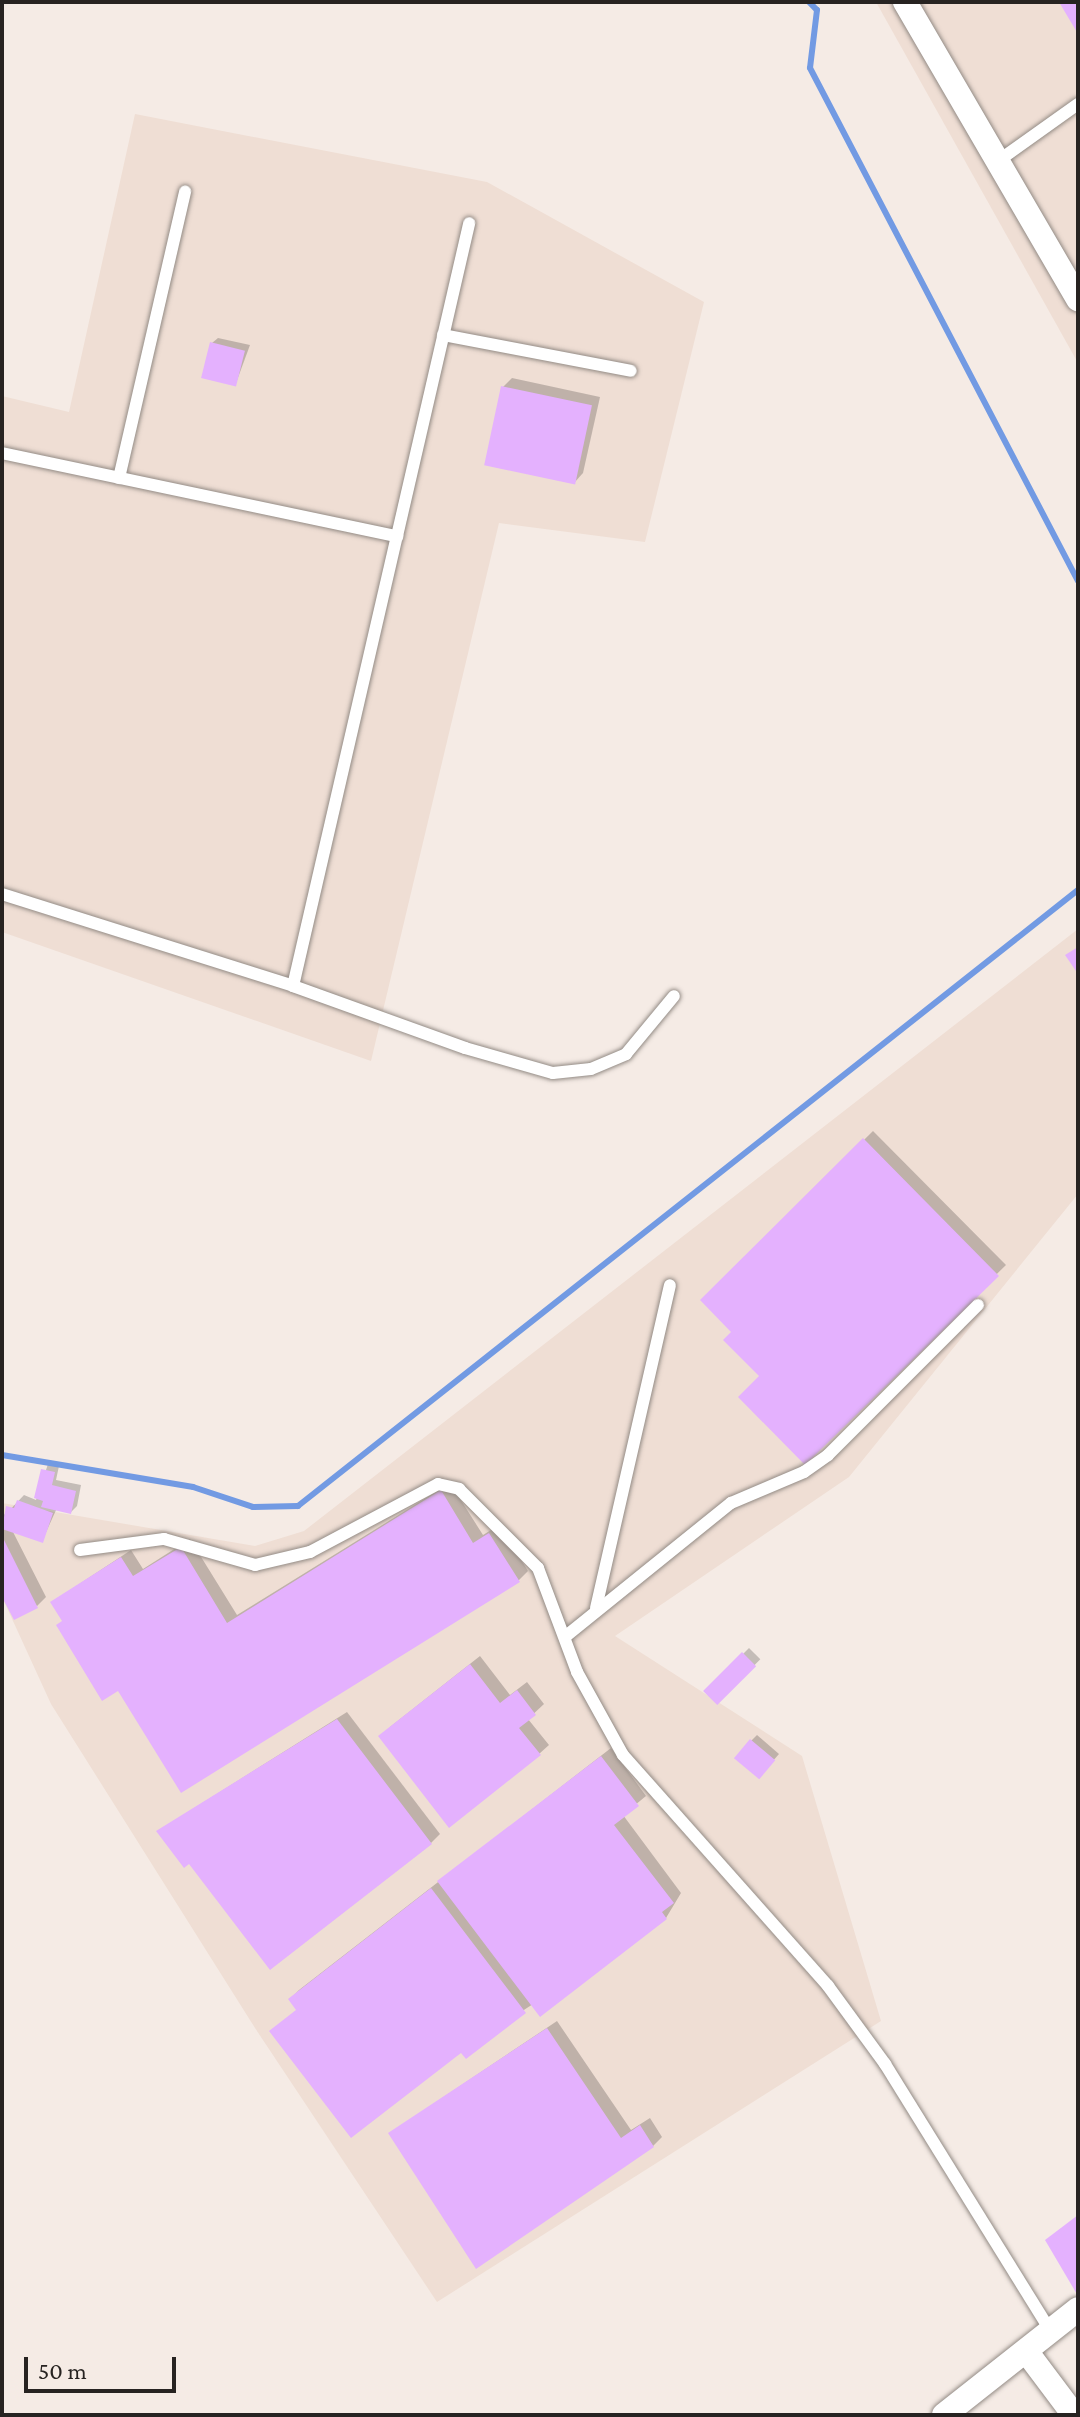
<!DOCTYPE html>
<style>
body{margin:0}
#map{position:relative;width:1080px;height:2417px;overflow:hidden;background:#f5ebe5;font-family:"Crimson Pro",serif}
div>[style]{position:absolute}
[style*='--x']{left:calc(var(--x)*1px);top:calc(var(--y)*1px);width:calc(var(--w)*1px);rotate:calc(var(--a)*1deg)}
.built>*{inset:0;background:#efded4}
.shadow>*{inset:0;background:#0003;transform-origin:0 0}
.stream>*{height:6px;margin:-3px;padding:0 3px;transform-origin:3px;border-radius:3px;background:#729ae3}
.building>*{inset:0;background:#e4b1fe;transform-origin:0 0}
.roads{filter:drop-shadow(0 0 2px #938b85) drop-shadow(0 0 2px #938b85)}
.service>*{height:12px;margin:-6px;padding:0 6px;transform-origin:6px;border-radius:6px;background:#fff}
.minor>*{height:24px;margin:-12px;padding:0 12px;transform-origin:12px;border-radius:12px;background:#fff}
span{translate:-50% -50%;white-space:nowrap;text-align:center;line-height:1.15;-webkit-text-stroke:6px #f5ebe5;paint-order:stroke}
.frame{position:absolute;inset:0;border:4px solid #272321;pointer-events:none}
.scale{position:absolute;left:24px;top:2357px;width:152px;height:36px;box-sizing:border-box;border:4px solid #272321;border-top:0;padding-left:10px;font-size:24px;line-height:28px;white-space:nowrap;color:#272321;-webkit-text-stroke:6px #f5ebe5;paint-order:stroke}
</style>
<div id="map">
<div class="built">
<i style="clip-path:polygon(876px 2px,1078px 2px,1078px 363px)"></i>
<i style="clip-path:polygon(135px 114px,487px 182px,704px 302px,645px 542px,499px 523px,371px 1061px,2px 932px,2px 396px,69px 412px)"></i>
<i style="clip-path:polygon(1078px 929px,1078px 1194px,849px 1477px,615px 1636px,802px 1756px,881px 2021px,437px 2302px,255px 2028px,51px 1704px,2px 1597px,2px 1503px,255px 1546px,304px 1531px)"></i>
</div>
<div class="shadow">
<i style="clip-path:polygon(218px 338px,250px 345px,236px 383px,212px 343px)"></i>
<i style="clip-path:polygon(512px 378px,600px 397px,583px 473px,574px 483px,503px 387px)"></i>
<i style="clip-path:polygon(873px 1131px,1006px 1265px,805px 1462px,762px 1376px,734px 1332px,703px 1300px)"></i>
<i style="clip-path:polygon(48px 1464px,59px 1466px,56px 1480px,81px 1485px,77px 1506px,71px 1512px,57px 1508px,42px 1541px,12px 1530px,46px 1597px,37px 1606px,2px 1593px,2px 1511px,5px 1515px,24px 1495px,36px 1500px)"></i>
<i style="clip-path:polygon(450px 1483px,483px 1535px,499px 1525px,528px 1571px,519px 1580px,119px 1688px,52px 1602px,131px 1550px,143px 1569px,190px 1539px,237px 1615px)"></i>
<i style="left:749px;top:1648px;width:16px;height:61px;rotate:45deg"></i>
<i style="clip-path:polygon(480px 1656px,510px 1695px,527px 1682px,544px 1704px,528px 1719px,549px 1745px,539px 1754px,390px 1727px)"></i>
<i style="clip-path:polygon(347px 1712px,440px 1834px,431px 1843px,189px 1862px,158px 1831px)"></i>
<i style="clip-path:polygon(757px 1735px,779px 1754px,764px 1771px,751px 1741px)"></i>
<i style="clip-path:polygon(611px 1748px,646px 1796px,623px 1815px,681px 1893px,666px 1918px,462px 2050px,298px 2009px,290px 1999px,299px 1990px)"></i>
<i style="clip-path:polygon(557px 2021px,631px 2130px,650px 2118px,662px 2137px,653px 2146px,390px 2133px)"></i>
</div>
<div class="stream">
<i style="--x:809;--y:2;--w:11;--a:45"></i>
<i style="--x:817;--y:10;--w:58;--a:96.9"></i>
<i style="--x:810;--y:68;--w:579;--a:62.42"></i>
<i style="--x:2;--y:1455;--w:194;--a:9.5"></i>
<i style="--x:193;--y:1487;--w:63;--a:18.4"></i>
<i style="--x:253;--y:1507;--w:45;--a:-1.3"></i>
<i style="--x:298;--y:1506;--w:994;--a:-38.3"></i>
</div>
<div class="building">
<i style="clip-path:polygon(1059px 2px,1078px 2px,1078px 34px)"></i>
<i style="left:210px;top:342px;width:36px;height:37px;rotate:14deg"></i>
<i style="left:501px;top:386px;width:93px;height:81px;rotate:12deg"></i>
<i style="clip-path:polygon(1078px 947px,1078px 974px,1065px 955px)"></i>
<i style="clip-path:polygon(863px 1138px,999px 1276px,805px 1465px,738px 1397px,759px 1376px,723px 1340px,731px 1332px,700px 1300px)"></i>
<i style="clip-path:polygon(41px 1469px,55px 1472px,52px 1485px,76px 1491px,71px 1514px,41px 1507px,43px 1501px,34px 1498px)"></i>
<i style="clip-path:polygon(441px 1490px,473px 1543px,489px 1533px,520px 1582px,181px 1793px,118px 1691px,102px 1701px,56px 1625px,62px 1621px,50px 1602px,121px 1557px,133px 1576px,181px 1547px,227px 1623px)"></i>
<i style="clip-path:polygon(17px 1500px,53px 1513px,43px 1543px,2px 1529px,6px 1506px,14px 1508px)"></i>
<i style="clip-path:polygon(2px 1536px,38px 1608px,14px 1620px,2px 1597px)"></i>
<i style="left:742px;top:1652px;width:20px;height:55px;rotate:45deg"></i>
<i style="clip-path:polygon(470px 1664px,500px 1703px,517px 1690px,536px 1715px,519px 1728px,541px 1755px,449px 1828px,378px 1736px)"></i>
<i style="clip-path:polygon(337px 1719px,432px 1844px,270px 1970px,189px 1864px,184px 1868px,156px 1831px)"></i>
<i style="left:750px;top:1739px;width:33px;height:25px;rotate:40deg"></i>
<i style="clip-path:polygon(601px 1756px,639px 1806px,614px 1825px,674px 1903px,662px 1912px,667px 1919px,540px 2017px,437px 1881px)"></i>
<i style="clip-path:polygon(431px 1888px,526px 2013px,466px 2059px,461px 2053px,351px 2138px,269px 2031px,296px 2010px,288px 1999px)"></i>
<i style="clip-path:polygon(547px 2028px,621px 2138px,640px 2125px,654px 2147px,476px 2269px,388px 2133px)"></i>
<i style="clip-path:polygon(1078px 2215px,1078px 2296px,1045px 2240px)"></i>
</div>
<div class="roads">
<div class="service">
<i style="--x:998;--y:161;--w:98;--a:-35.5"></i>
<i style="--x:443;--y:335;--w:191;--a:10.8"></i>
<i style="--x:2;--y:453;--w:404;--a:11.9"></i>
<i style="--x:397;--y:536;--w:321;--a:-77"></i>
<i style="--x:119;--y:478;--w:294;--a:-77"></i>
<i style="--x:2;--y:894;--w:305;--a:17.5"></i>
<i style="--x:293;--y:986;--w:462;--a:-77"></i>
<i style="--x:293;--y:986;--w:183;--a:19.8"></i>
<i style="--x:465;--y:1048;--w:91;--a:15.9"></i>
<i style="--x:553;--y:1073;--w:38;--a:-6"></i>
<i style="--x:591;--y:1069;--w:38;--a:-23"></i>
<i style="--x:626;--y:1054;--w:75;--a:-50.4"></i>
<i style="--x:80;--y:1550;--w:85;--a:-7.5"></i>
<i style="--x:164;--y:1539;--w:95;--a:15.9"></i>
<i style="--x:255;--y:1565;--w:57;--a:-13.3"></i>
<i style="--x:310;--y:1552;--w:145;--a:-28"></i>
<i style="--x:438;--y:1484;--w:22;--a:13"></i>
<i style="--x:459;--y:1489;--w:112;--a:45"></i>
<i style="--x:538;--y:1568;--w:111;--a:69.4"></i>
<i style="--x:577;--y:1672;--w:95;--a:61"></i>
<i style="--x:623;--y:1755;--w:309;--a:48.4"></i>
<i style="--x:828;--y:1986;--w:97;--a:53.8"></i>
<i style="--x:885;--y:2064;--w:313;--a:58.2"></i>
<i style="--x:596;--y:1608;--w:331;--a:-77.1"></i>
<i style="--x:566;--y:1636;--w:212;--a:-38.9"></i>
<i style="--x:731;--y:1503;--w:79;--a:-23"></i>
<i style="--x:804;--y:1472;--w:29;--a:-35"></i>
<i style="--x:828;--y:1455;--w:212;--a:-45"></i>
</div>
<div class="minor">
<i style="--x:905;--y:2;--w:344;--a:59.8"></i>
<i style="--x:1026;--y:2351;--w:80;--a:53.1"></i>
<i style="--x:944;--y:2415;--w:171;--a:-38.3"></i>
</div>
</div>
<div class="frame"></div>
<div class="scale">50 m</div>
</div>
